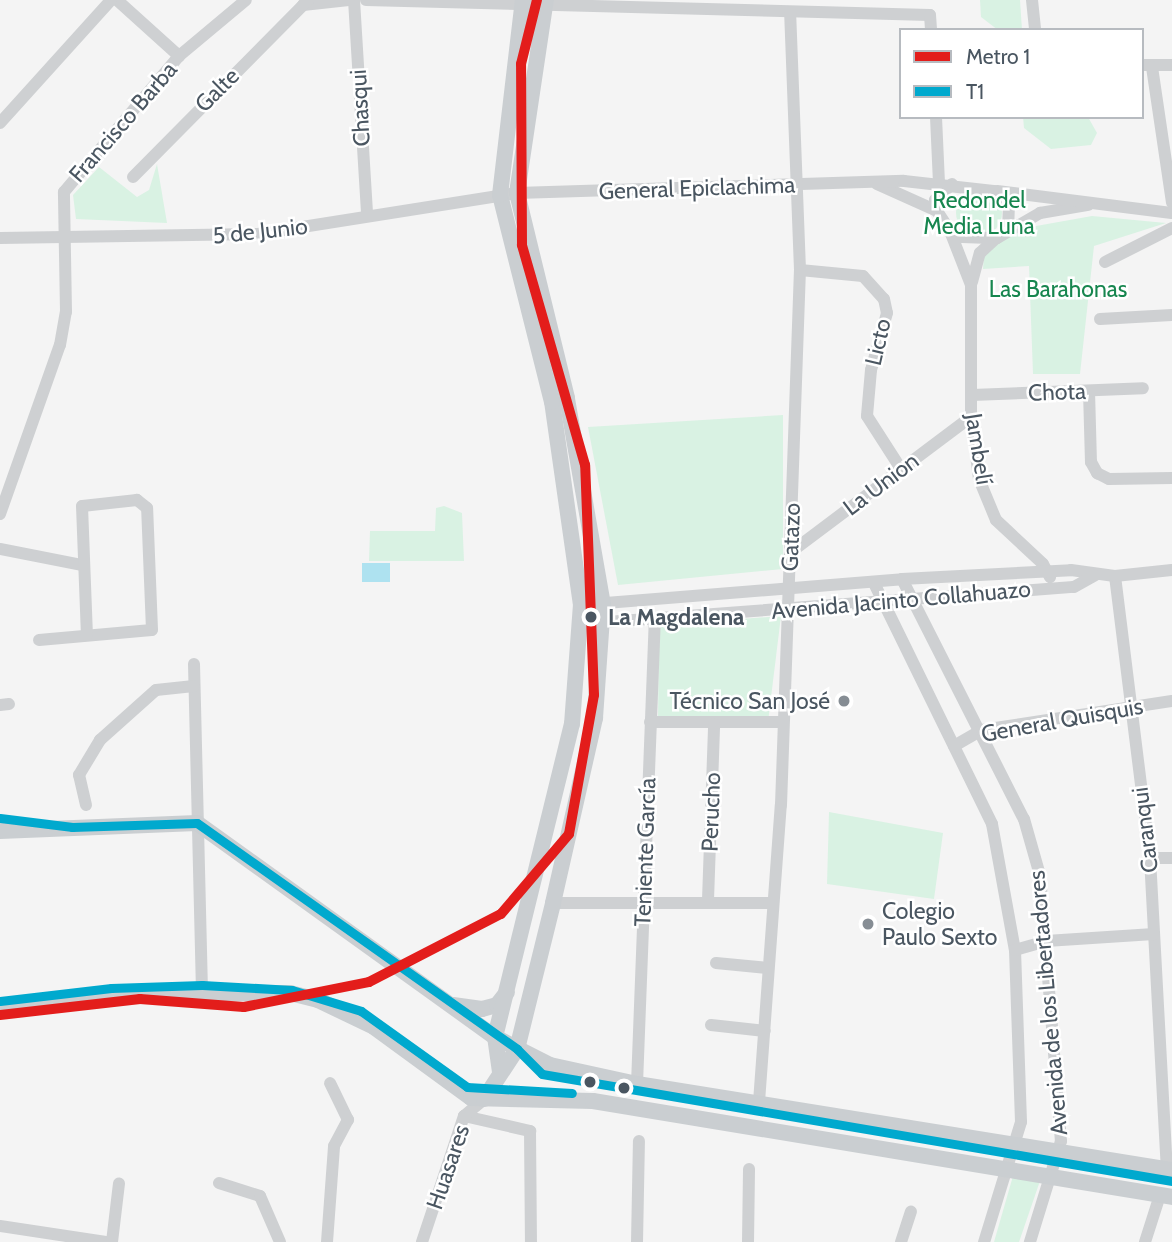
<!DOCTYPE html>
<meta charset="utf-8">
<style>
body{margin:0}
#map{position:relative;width:1172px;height:1242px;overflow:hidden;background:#f4f4f4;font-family:Cabin,sans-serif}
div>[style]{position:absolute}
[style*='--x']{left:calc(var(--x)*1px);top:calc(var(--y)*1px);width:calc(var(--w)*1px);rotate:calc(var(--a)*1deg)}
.green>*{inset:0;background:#d9f2e3}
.round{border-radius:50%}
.water>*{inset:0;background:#aee2f0;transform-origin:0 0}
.minor>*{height:12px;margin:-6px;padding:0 6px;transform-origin:6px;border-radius:6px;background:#ced0d2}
.major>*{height:16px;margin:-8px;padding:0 8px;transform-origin:8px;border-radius:8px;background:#caced1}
.bus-1>*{height:9px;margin:-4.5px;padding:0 4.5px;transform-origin:4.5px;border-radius:4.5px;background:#00a9ce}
.metro-1>*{height:10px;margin:-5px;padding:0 5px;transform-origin:5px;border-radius:5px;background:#e31d1b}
.dots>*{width:19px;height:19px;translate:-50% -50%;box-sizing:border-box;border:4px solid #fff;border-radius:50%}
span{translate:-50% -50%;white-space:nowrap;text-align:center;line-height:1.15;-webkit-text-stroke:5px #fff;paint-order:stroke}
.street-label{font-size:23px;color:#4a5661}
.park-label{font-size:23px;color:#17864f}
.stop-label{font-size:23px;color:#4a5661;font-weight:700}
.left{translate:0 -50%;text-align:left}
.poi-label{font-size:23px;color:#4a5661}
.right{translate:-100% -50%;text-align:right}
.legend{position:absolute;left:899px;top:28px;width:245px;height:91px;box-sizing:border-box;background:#fff;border:2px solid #b7bbc0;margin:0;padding:9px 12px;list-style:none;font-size:21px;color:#4a5661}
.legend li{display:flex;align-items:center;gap:14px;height:35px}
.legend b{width:35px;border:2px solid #b7bbc0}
</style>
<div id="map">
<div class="green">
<i style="clip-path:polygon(980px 0,1020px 0,1022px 30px,998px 30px,981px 17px)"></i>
<i style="clip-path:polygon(1023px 117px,1088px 117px,1097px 133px,1091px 145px,1051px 149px,1024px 128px)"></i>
<i style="clip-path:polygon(157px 164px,167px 223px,76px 219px,73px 195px,99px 167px,137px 197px,149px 190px)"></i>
<i class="round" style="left:956px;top:190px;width:46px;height:46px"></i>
<i style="clip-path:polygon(1092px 216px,1166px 223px,1094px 246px,1080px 374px,1033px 374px,1029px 266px,983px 269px,984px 256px,1001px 240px,1025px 228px)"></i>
<i style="clip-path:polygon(783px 415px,783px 569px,618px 585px,588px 427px)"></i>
<i style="clip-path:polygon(444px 506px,462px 513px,464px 561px,369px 561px,370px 531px,435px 531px,436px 508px)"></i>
<i style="clip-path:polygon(781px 616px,768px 722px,658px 720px,659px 625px)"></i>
<i style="clip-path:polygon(829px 812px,943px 833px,934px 899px,827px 884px)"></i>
<i style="clip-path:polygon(1013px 1176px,1040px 1181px,1019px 1242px,994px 1242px)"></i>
</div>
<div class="water">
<i style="left:362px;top:563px;width:28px;height:19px"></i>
</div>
<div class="minor">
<i style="--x:117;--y:0;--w:84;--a:42.1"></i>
<i style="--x:354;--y:0;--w:215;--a:86.5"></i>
<i style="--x:366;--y:0;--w:564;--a:1.52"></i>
<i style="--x:930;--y:15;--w:15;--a:86"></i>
<i style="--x:1032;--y:0;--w:30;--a:84"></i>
<i style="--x:303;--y:5;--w:46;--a:-6.2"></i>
<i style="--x:1142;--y:65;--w:30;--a:0"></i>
<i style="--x:1152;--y:67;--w:137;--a:81.6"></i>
<i style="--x:936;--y:117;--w:66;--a:87.4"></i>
<i style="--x:0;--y:123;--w:166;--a:-47.9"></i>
<i style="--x:133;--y:177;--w:249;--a:-45.3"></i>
<i style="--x:877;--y:184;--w:66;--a:24.2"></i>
<i style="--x:952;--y:184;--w:23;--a:137"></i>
<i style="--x:935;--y:200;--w:11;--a:80"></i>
<i style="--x:937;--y:211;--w:24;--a:57"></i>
<i style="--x:950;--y:231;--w:13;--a:27"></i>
<i style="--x:962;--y:237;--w:35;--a:2"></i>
<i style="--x:997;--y:238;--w:50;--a:-30.2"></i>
<i style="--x:1040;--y:213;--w:49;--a:-9.5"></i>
<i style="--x:997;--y:191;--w:176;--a:7.2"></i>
<i style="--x:950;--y:231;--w:58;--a:68.7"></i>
<i style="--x:971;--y:285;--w:132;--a:90"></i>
<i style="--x:971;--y:417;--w:63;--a:82.6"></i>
<i style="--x:979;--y:479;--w:44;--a:67.5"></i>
<i style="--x:996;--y:520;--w:64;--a:43.1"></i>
<i style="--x:1043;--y:564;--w:15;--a:62"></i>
<i style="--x:0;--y:238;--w:258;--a:-0.9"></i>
<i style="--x:258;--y:234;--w:262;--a:-9"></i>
<i style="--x:517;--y:193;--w:387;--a:-1.8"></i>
<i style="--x:904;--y:181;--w:90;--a:6.4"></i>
<i style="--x:993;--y:191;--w:20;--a:37"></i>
<i style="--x:1009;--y:203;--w:27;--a:92"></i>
<i style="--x:1105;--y:262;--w:75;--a:-26.9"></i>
<i style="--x:800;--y:270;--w:63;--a:5.4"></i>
<i style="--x:863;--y:276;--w:31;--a:48"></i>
<i style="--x:884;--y:299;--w:14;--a:78"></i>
<i style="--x:887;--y:313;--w:59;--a:105.7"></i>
<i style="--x:871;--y:370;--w:46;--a:95"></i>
<i style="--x:867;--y:416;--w:63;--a:57.3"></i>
<i style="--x:972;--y:282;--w:30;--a:-75"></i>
<i style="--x:980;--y:253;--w:22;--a:-43"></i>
<i style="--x:1100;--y:319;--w:72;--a:-3.2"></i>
<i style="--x:1089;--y:391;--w:71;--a:88.4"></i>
<i style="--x:1091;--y:462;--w:13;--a:61"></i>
<i style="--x:1097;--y:473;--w:13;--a:27"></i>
<i style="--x:1109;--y:479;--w:63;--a:-0.9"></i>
<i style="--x:972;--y:395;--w:171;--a:-2.3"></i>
<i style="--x:0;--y:514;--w:179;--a:-70.5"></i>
<i style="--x:60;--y:345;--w:34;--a:-80"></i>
<i style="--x:66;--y:312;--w:120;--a:-91"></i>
<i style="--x:64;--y:192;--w:178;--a:-49.8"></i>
<i style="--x:179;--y:56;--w:87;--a:-39.9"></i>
<i style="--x:0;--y:549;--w:84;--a:11"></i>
<i style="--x:791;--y:552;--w:225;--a:-36.9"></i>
<i style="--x:1115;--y:576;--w:284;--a:82.9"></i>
<i style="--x:1150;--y:858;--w:312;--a:86.9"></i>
<i style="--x:902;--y:579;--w:269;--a:63.1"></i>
<i style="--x:1024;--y:819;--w:58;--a:74.1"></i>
<i style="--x:1040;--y:875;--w:267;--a:85.5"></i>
<i style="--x:1061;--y:1141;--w:106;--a:107.1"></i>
<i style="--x:874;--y:583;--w:268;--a:63.9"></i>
<i style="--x:992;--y:824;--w:128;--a:79.7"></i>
<i style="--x:1015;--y:950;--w:172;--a:88"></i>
<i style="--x:1021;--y:1122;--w:126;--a:107.1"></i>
<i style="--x:581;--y:605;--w:322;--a:-4.6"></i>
<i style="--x:902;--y:579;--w:169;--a:-3"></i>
<i style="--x:1071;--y:570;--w:44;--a:7.8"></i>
<i style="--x:1115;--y:576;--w:57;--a:-6"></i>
<i style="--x:580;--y:624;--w:495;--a:-4.3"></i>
<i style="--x:1074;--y:587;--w:23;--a:-29"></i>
<i style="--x:39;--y:640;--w:113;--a:-5.1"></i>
<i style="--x:152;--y:630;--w:122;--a:-92.3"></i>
<i style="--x:147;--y:508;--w:13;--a:-141"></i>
<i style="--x:137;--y:500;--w:55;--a:173.8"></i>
<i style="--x:82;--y:506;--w:129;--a:87.8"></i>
<i style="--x:194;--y:664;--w:326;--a:88.6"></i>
<i style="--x:0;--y:705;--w:9;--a:-6"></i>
<i style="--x:650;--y:722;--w:132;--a:0"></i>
<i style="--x:954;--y:746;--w:32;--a:-30"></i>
<i style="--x:982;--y:730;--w:192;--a:-8.7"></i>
<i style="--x:86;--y:805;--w:31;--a:-103"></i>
<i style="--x:79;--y:775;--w:41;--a:-59"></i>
<i style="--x:100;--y:740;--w:75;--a:-41.8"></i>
<i style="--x:156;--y:690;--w:38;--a:-6"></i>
<i style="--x:1150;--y:858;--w:22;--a:0"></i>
<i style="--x:708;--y:900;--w:176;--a:-88"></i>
<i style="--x:553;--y:903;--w:219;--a:0"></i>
<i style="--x:1015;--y:950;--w:32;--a:-16"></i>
<i style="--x:1046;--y:941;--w:108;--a:-3.7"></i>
<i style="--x:716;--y:963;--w:52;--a:5.5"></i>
<i style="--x:711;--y:1025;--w:54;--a:6.3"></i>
<i style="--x:637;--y:1084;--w:464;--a:-87.8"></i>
<i style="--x:759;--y:1102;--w:298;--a:-85.8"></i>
<i style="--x:781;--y:805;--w:535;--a:-87.97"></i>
<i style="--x:800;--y:270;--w:258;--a:-92.2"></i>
<i style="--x:464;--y:1116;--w:68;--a:12.8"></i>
<i style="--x:530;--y:1131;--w:111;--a:89.5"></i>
<i style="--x:219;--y:1183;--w:43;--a:17.6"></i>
<i style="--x:260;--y:1196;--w:50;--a:66.5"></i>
<i style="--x:0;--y:1226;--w:107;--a:8.6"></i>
<i style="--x:112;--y:1242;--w:59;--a:-83.2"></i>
<i style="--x:327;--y:1242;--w:96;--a:-85.8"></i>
<i style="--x:334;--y:1146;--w:30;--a:-62"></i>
<i style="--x:348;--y:1120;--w:41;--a:-115.9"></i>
<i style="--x:422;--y:1242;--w:133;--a:-71.6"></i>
<i style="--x:464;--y:1116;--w:26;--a:-40"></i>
<i style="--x:637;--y:1242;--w:101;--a:-88.9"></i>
<i style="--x:748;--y:1242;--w:73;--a:-89.2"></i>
<i style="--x:901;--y:1242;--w:32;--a:-72"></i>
<i style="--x:1145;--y:1242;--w:49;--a:-72.3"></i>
</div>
<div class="major">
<i style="--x:0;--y:831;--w:197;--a:-2.3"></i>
<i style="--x:197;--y:823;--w:367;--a:35.7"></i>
<i style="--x:495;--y:1037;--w:62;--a:27"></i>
<i style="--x:550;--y:1065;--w:89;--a:12.3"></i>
<i style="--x:637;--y:1084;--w:542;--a:9.13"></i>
<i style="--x:453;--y:1005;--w:29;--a:8"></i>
<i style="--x:482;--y:1009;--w:16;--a:-15"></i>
<i style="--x:497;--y:1005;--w:16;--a:-52"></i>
<i style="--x:0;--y:1007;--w:113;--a:-6.6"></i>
<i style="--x:112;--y:994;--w:178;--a:-0.3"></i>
<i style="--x:290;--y:993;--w:29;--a:14"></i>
<i style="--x:318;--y:1000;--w:62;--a:25.7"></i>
<i style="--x:374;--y:1027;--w:120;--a:36.2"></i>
<i style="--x:471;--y:1098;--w:122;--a:1.4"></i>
<i style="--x:593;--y:1101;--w:587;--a:9.41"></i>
<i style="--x:500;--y:1072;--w:35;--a:-98"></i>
<i style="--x:495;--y:1037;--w:322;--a:-76.2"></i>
<i style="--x:572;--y:724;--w:119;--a:-85.7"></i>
<i style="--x:581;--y:605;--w:205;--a:-98.1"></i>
<i style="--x:552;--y:402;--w:213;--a:-104.1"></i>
<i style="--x:500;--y:195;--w:196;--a:-83.3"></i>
<i style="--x:484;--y:1099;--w:60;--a:-56.6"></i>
<i style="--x:517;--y:1049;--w:150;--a:-76.1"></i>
<i style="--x:553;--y:903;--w:190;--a:-77.2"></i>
<i style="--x:595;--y:718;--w:113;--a:-86"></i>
<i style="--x:603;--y:605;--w:210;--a:-99.9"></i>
<i style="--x:567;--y:398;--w:211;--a:-103.7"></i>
<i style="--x:517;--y:193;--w:195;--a:-81.5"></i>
</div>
<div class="bus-1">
<i style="--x:0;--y:818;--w:73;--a:7.1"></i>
<i style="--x:72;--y:827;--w:125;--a:-1.8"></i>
<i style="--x:197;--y:823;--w:392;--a:35.2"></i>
<i style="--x:517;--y:1049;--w:35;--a:45"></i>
<i style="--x:542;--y:1074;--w:639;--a:9.64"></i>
<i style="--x:0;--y:1001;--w:112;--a:-6.7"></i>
<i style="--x:111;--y:988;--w:91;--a:-1.9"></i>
<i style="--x:202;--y:985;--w:90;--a:3.2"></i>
<i style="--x:292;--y:990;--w:72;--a:16.9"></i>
<i style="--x:361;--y:1011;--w:130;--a:35.6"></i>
<i style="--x:467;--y:1087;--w:105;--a:3.3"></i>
</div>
<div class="metro-1">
<i style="--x:0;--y:1015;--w:141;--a:-6.5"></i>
<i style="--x:140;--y:999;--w:104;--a:4.4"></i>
<i style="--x:244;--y:1007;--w:127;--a:-11.3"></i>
<i style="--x:369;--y:982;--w:148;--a:-27.3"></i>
<i style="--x:501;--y:914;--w:105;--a:-49.6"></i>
<i style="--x:569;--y:834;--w:141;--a:-79.8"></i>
<i style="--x:594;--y:695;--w:230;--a:-92.2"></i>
<i style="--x:585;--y:465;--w:229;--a:-106"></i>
<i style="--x:522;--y:245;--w:181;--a:-90.3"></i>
<i style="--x:521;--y:64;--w:66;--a:-76"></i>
</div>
<div class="dots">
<i style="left:591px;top:617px;background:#4a5661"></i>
<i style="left:844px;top:701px;background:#868d94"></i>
<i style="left:868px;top:924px;background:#868d94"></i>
<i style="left:590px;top:1082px;background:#4a5661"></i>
<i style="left:624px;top:1088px;background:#4a5661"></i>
</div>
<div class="street-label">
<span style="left:217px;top:90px;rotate:-45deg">Galte</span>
<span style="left:360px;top:108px;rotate:-93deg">Chasqui</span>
<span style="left:123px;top:122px;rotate:-49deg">Francisco Barba</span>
<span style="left:697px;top:188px;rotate:-2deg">General Epiclachima</span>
<span style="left:260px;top:231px;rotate:-6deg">5 de Junio</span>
<span style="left:878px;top:342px;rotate:-77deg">Licto</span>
<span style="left:1057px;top:392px;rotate:-2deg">Chota</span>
<span style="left:979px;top:449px;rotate:81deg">Jambelí</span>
<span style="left:881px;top:484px;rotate:-37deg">La Union</span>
<span style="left:791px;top:537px;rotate:-88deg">Gatazo</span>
<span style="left:901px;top:600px;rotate:-5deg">Avenida Jacinto Collahuazo</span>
<span style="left:1062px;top:720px;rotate:-10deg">General Quisquis</span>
<span style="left:711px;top:812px;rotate:-88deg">Perucho</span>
<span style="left:1145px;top:830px;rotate:-97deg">Caranqui</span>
<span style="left:645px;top:852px;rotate:-88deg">Teniente García</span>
<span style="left:1048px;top:1003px;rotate:-95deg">Avenida de los Libertadores</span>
<span style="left:448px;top:1167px;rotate:-71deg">Huasares</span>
</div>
<div class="park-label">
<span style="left:979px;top:213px">Redondel<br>Media Luna</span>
<span style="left:1058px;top:289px">Las Barahonas</span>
</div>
<div class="stop-label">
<span class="left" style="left:608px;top:617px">La Magdalena</span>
</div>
<div class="poi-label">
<span class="right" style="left:830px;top:701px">Técnico San José</span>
<span class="left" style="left:882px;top:924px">Colegio<br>Paulo Sexto</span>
</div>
<ul class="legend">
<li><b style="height:9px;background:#e31d1b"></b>Metro 1</li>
<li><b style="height:9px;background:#00a9ce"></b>T1</li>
</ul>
</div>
